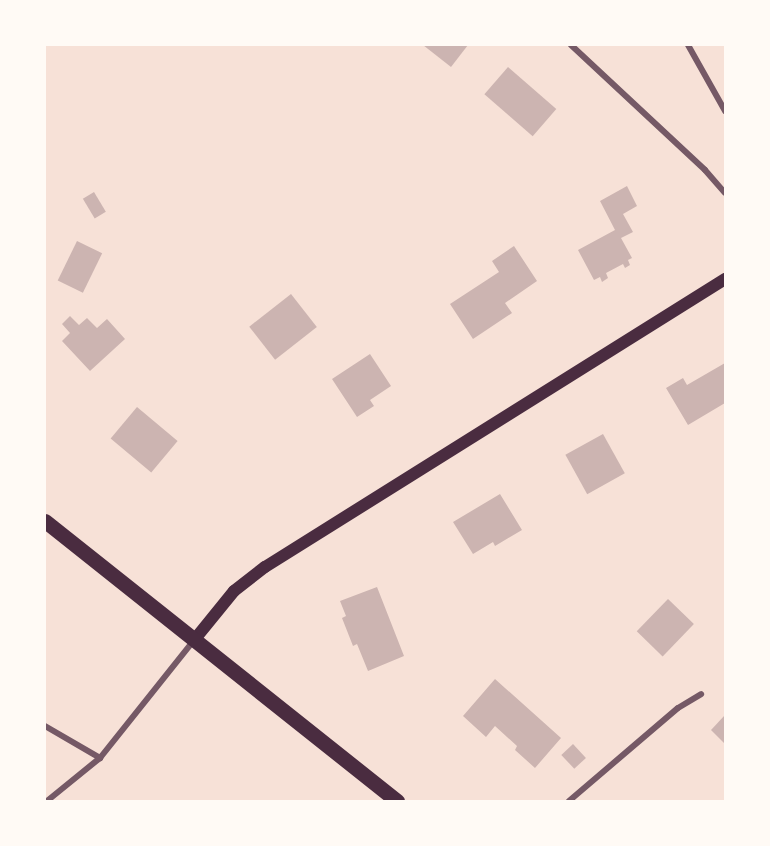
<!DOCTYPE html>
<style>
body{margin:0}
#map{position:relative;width:770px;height:846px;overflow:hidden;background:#f7e1d7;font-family:Quicksand,sans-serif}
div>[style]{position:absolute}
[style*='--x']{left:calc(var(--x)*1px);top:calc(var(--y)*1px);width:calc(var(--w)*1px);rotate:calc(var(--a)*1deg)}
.building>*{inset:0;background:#ccb4b1;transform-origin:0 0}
.minor>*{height:6px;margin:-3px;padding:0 3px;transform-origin:3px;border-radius:3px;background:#755966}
.secondary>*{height:12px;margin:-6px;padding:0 6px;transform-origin:6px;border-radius:6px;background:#4a2c40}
.primary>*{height:15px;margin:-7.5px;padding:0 7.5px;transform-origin:7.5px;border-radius:7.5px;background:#4a2c40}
span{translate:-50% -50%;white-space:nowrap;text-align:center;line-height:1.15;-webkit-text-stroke:4.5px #fffaf5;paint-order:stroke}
.frame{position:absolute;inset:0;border:46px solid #fffaf5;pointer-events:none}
</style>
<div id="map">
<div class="building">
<i style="clip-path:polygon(423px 45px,468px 45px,451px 67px)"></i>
<i style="left:508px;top:67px;width:64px;height:36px;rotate:41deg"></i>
<i style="clip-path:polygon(627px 186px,637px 206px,623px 214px,633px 232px,621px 238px,632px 258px,628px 260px,630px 265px,625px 268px,623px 264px,606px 273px,608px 278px,602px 282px,600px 277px,594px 280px,578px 250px,615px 230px,600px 201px)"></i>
<i style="left:94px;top:192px;width:23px;height:13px;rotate:59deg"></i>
<i style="left:77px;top:241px;width:28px;height:44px;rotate:26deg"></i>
<i style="clip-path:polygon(514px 246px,537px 281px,505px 303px,512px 313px,473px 339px,450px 304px,499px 272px,492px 261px)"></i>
<i style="left:291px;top:294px;width:42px;height:53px;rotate:52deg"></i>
<i style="clip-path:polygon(70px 316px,79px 325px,87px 318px,97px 328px,107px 319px,125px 339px,90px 371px,62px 341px,70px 333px,62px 324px)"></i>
<i style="clip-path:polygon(370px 354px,391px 386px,370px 400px,374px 406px,357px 417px,332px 379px)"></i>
<i style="clip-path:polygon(725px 363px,725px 403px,688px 425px,666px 388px,683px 378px,687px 385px)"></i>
<i style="left:137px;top:407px;width:53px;height:41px;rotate:40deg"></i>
<i style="left:603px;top:434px;width:45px;height:43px;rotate:61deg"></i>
<i style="clip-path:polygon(500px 494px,522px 530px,495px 546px,493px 542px,473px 554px,453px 522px)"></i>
<i style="clip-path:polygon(377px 587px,404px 656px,368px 671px,357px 644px,353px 646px,342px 618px,346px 616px,340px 601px)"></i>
<i style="left:668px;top:599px;width:36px;height:45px;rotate:44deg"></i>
<i style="clip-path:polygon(495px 679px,561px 738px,535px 768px,515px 750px,517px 746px,495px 726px,486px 737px,463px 716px)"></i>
<i style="clip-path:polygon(725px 715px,725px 744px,711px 730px)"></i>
<i style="left:573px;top:744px;width:19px;height:16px;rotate:47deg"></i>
</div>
<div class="minor">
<i style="--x:571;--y:45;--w:183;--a:43"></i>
<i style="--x:705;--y:170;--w:30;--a:49"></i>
<i style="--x:688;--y:45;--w:76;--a:60.7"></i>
<i style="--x:45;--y:726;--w:64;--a:30.2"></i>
<i style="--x:100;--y:758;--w:152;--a:-51.4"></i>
<i style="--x:47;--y:801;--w:68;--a:-39.1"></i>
<i style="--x:569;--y:801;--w:143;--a:-40.5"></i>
<i style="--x:678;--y:708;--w:27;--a:-31"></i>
</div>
<div class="secondary">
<i style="--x:195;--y:639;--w:62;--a:-50.9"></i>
<i style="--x:234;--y:591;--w:39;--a:-38"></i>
<i style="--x:265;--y:567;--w:543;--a:-32.05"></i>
</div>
<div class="primary">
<i style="--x:45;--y:521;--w:450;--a:38.5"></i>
</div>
<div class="frame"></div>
</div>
